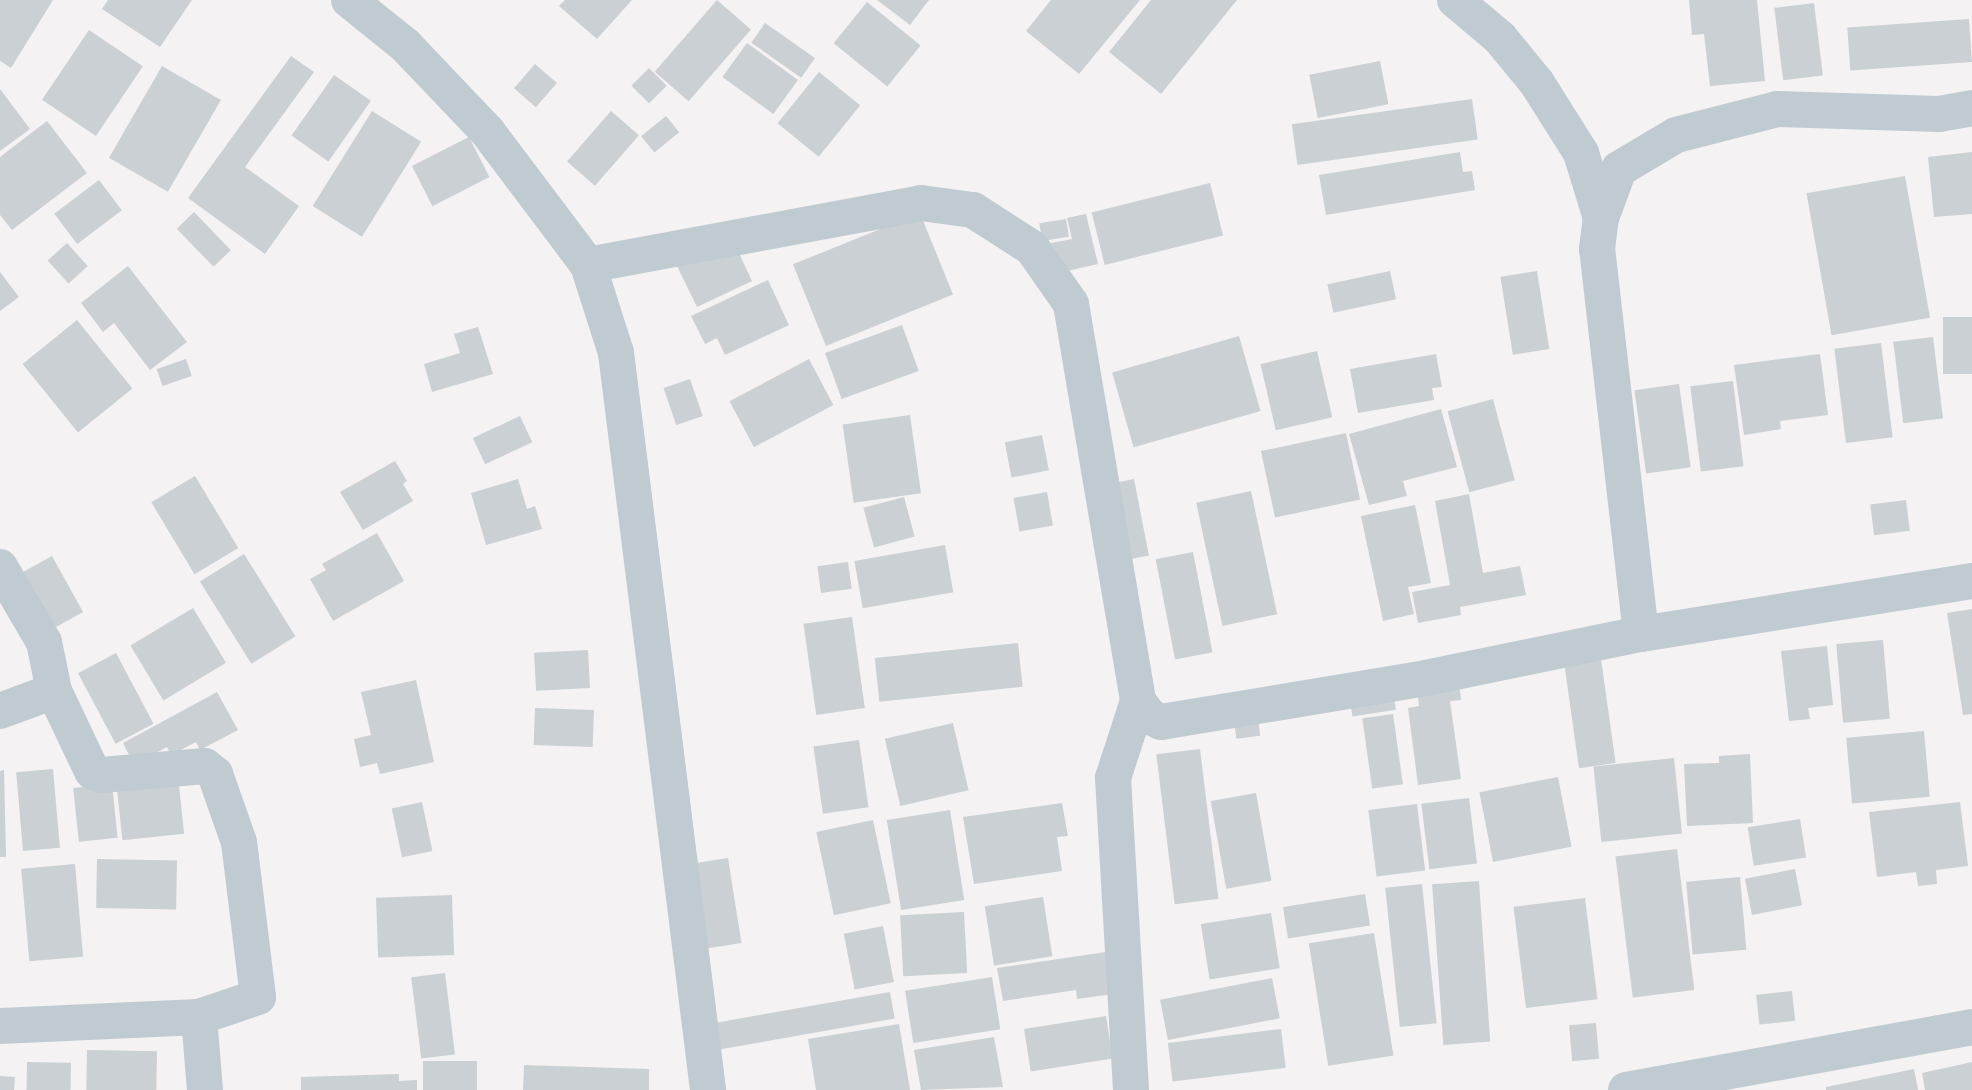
<!DOCTYPE html>
<style>
body{margin:0}
#map{position:relative;width:1972px;height:1090px;overflow:hidden;background:#f4f2f2;font-family:Roboto,sans-serif}
div>[style]{position:absolute}
[style*='--x']{left:calc(var(--x)*1px);top:calc(var(--y)*1px);width:calc(var(--w)*1px);rotate:calc(var(--a)*1deg)}
.building>*{inset:0;background:#cbd0d4;transform-origin:0 0}
.street>*{height:36px;margin:-18px;padding:0 18px;transform-origin:18px;border-radius:18px;background:#bfcbd1}
span{translate:-50% -50%;white-space:nowrap;text-align:center;line-height:1.15;-webkit-text-stroke:6px #fff;paint-order:stroke}
</style>
<div id="map">
<div class="building">
<i style="clip-path:polygon(0 0,53px 0,11px 68px,0 61px)"></i>
<i style="clip-path:polygon(108px 0,192px 0,160px 47px,102px 9px)"></i>
<i style="clip-path:polygon(565px 0,632px 0,597px 39px,559px 6px)"></i>
<i style="left:717px;top:0;width:45px;height:95px;rotate:41deg"></i>
<i style="clip-path:polygon(877px 0,929px 0,910px 25px)"></i>
<i style="clip-path:polygon(1051px 0,1140px 0,1079px 74px,1026px 31px)"></i>
<i style="clip-path:polygon(1151px 0,1237px 0,1161px 94px,1109px 52px)"></i>
<i style="clip-path:polygon(1689px 0,1757px 0,1765px 81px,1710px 86px,1704px 34px,1692px 35px)"></i>
<i style="left:867px;top:2px;width:69px;height:53px;rotate:39deg"></i>
<i style="left:1814px;top:3px;width:73px;height:40px;rotate:83deg"></i>
<i style="left:1969px;top:19px;width:43px;height:122px;rotate:86deg"></i>
<i style="left:765px;top:23px;width:61px;height:24px;rotate:35deg"></i>
<i style="left:89px;top:30px;width:65px;height:84px;rotate:34deg"></i>
<i style="left:747px;top:43px;width:63px;height:42px;rotate:36deg"></i>
<i style="clip-path:polygon(291px 56px,314px 72px,245px 167px,299px 206px,265px 254px,188px 198px)"></i>
<i style="left:1380px;top:61px;width:44px;height:72px;rotate:79deg"></i>
<i style="left:535px;top:64px;width:29px;height:32px;rotate:41deg"></i>
<i style="left:162px;top:66px;width:68px;height:106px;rotate:30deg"></i>
<i style="left:649px;top:68px;width:25px;height:25px;rotate:45deg"></i>
<i style="left:819px;top:72px;width:53px;height:66px;rotate:39deg"></i>
<i style="left:334px;top:75px;width:45px;height:74px;rotate:35deg"></i>
<i style="clip-path:polygon(0 89px,30px 129px,0 151px)"></i>
<i style="left:1472px;top:99px;width:41px;height:182px;rotate:82deg"></i>
<i style="left:372px;top:111px;width:58px;height:112px;rotate:32deg"></i>
<i style="left:611px;top:111px;width:37px;height:67px;rotate:41deg"></i>
<i style="left:666px;top:116px;width:21px;height:32px;rotate:51deg"></i>
<i style="clip-path:polygon(47px 121px,87px 173px,12px 230px,0 215px,0 157px)"></i>
<i style="left:469px;top:137px;width:45px;height:64px;rotate:63deg"></i>
<i style="clip-path:polygon(1460px 152px,1463px 172px,1472px 171px,1475px 190px,1326px 215px,1319px 175px)"></i>
<i style="clip-path:polygon(1972px 152px,1972px 214px,1934px 217px,1928px 157px)"></i>
<i style="left:1905px;top:176px;width:144px;height:100px;rotate:80deg"></i>
<i style="left:99px;top:180px;width:38px;height:56px;rotate:53deg"></i>
<i style="left:1210px;top:183px;width:54px;height:122px;rotate:76deg"></i>
<i style="left:194px;top:212px;width:53px;height:24px;rotate:46deg"></i>
<i style="left:920px;top:213px;width:88px;height:137px;rotate:68deg"></i>
<i style="clip-path:polygon(1086px 214px,1098px 264px,1058px 273px,1051px 243px,1072px 239px,1067px 218px)"></i>
<i style="left:1066px;top:219px;width:18px;height:27px;rotate:81deg"></i>
<i style="left:67px;top:243px;width:31px;height:26px;rotate:48deg"></i>
<i style="clip-path:polygon(736px 247px,752px 281px,697px 307px,677px 266px,700px 255px,703px 262px)"></i>
<i style="clip-path:polygon(128px 266px,187px 342px,150px 370px,114px 323px,103px 332px,81px 303px)"></i>
<i style="left:1390px;top:271px;width:29px;height:64px;rotate:78deg"></i>
<i style="left:1537px;top:271px;width:79px;height:37px;rotate:81deg"></i>
<i style="clip-path:polygon(0 272px,19px 297px,0 311px)"></i>
<i style="clip-path:polygon(768px 280px,789px 325px,725px 355px,717px 338px,705px 344px,691px 316px)"></i>
<i style="left:1972px;top:317px;width:57px;height:29px;rotate:90deg"></i>
<i style="left:77px;top:320px;width:88px;height:70px;rotate:51deg"></i>
<i style="left:902px;top:325px;width:49px;height:82px;rotate:70deg"></i>
<i style="clip-path:polygon(478px 327px,493px 374px,432px 392px,424px 364px,460px 353px,454px 334px)"></i>
<i style="left:1239px;top:336px;width:78px;height:132px;rotate:74deg"></i>
<i style="left:1933px;top:337px;width:82px;height:40px;rotate:83deg"></i>
<i style="left:1881px;top:343px;width:95px;height:47px;rotate:83deg"></i>
<i style="left:1317px;top:351px;width:68px;height:58px;rotate:77deg"></i>
<i style="clip-path:polygon(1436px 354px,1442px 387px,1432px 388px,1434px 400px,1358px 413px,1350px 369px)"></i>
<i style="clip-path:polygon(1820px 354px,1828px 415px,1780px 421px,1781px 429px,1744px 435px,1734px 365px)"></i>
<i style="left:186px;top:359px;width:18px;height:31px;rotate:71deg"></i>
<i style="left:809px;top:359px;width:52px;height:90px;rotate:62deg"></i>
<i style="left:690px;top:379px;width:39px;height:28px;rotate:71deg"></i>
<i style="left:1733px;top:381px;width:86px;height:43px;rotate:83deg"></i>
<i style="left:1679px;top:384px;width:84px;height:45px;rotate:82deg"></i>
<i style="left:1493px;top:399px;width:84px;height:47px;rotate:75deg"></i>
<i style="clip-path:polygon(1441px 409px,1457px 467px,1403px 481px,1407px 496px,1369px 505px,1349px 434px)"></i>
<i style="left:910px;top:415px;width:79px;height:68px;rotate:82deg"></i>
<i style="left:520px;top:416px;width:29px;height:52px;rotate:65deg"></i>
<i style="left:1346px;top:433px;width:68px;height:87px;rotate:78deg"></i>
<i style="left:1042px;top:435px;width:36px;height:38px;rotate:79deg"></i>
<i style="clip-path:polygon(395px 461px,407px 481px,403px 484px,413px 501px,363px 530px,340px 492px)"></i>
<i style="left:195px;top:476px;width:84px;height:51px;rotate:59deg"></i>
<i style="clip-path:polygon(518px 479px,527px 509px,535px 506px,542px 529px,486px 545px,471px 493px)"></i>
<i style="left:1134px;top:479px;width:78px;height:30px;rotate:79deg"></i>
<i style="left:1251px;top:491px;width:126px;height:56px;rotate:78deg"></i>
<i style="left:1047px;top:492px;width:34px;height:34px;rotate:80deg"></i>
<i style="clip-path:polygon(1469px 494px,1483px 573px,1520px 566px,1526px 595px,1460px 607px,1461px 615px,1418px 623px,1412px 592px,1450px 585px,1435px 501px)"></i>
<i style="left:904px;top:497px;width:41px;height:42px;rotate:75deg"></i>
<i style="left:1906px;top:500px;width:31px;height:36px;rotate:83deg"></i>
<i style="clip-path:polygon(1415px 505px,1431px 583px,1408px 587px,1414px 614px,1383px 621px,1361px 516px)"></i>
<i style="clip-path:polygon(377px 533px,404px 581px,333px 621px,310px 579px,326px 570px,322px 564px)"></i>
<i style="left:945px;top:545px;width:48px;height:92px;rotate:80deg"></i>
<i style="left:1193px;top:552px;width:102px;height:38px;rotate:79deg"></i>
<i style="left:244px;top:554px;width:97px;height:52px;rotate:58deg"></i>
<i style="left:52px;top:556px;width:64px;height:33px;rotate:61deg"></i>
<i style="left:848px;top:562px;width:27px;height:31px;rotate:82deg"></i>
<i style="left:193px;top:608px;width:64px;height:73px;rotate:59deg"></i>
<i style="clip-path:polygon(1972px 609px,1972px 714px,1963px 715px,1947px 613px)"></i>
<i style="left:852px;top:617px;width:92px;height:49px;rotate:82deg"></i>
<i style="left:1883px;top:640px;width:79px;height:47px;rotate:85deg"></i>
<i style="left:1018px;top:643px;width:44px;height:144px;rotate:84deg"></i>
<i style="clip-path:polygon(1827px 646px,1833px 705px,1808px 708px,1810px 719px,1789px 721px,1781px 651px)"></i>
<i style="left:588px;top:650px;width:38px;height:54px;rotate:87deg"></i>
<i style="left:116px;top:653px;width:80px;height:43px;rotate:62deg"></i>
<i style="left:1601px;top:659px;width:105px;height:37px;rotate:82deg"></i>
<i style="clip-path:polygon(1458px 675px,1461px 700px,1450px 701px,1461px 779px,1418px 785px,1408px 708px,1419px 706px,1416px 680px)"></i>
<i style="clip-path:polygon(416px 680px,434px 762px,380px 774px,377px 763px,360px 767px,354px 739px,371px 735px,361px 692px)"></i>
<i style="left:1392px;top:685px;width:25px;height:44px;rotate:81deg"></i>
<i style="clip-path:polygon(217px 692px,238px 730px,200px 750px,196px 742px,171px 755px,167px 747px,134px 765px,123px 743px)"></i>
<i style="left:535px;top:708px;width:59px;height:37px;rotate:2deg"></i>
<i style="left:1257px;top:710px;width:26px;height:24px;rotate:83deg"></i>
<i style="left:1393px;top:714px;width:71px;height:31px;rotate:82deg"></i>
<i style="left:953px;top:723px;width:69px;height:70px;rotate:77deg"></i>
<i style="left:1924px;top:731px;width:66px;height:78px;rotate:85deg"></i>
<i style="left:859px;top:740px;width:68px;height:46px;rotate:82deg"></i>
<i style="left:1200px;top:749px;width:151px;height:44px;rotate:83deg"></i>
<i style="clip-path:polygon(1750px 754px,1753px 823px,1687px 826px,1684px 764px,1719px 763px,1719px 756px)"></i>
<i style="left:1674px;top:758px;width:76px;height:81px;rotate:84deg"></i>
<i style="left:53px;top:769px;width:79px;height:37px;rotate:85deg"></i>
<i style="clip-path:polygon(4px 770px,6px 857px,0 857px,0 771px)"></i>
<i style="left:178px;top:776px;width:58px;height:62px;rotate:84deg"></i>
<i style="left:1558px;top:777px;width:71px;height:80px;rotate:79deg"></i>
<i style="left:112px;top:784px;width:54px;height:39px;rotate:84deg"></i>
<i style="left:1256px;top:793px;width:89px;height:46px;rotate:80deg"></i>
<i style="left:1469px;top:798px;width:66px;height:48px;rotate:83deg"></i>
<i style="left:422px;top:802px;width:50px;height:31px;rotate:78deg"></i>
<i style="clip-path:polygon(1960px 802px,1968px 866px,1936px 870px,1937px 884px,1918px 886px,1916px 872px,1877px 877px,1869px 812px)"></i>
<i style="clip-path:polygon(1062px 803px,1068px 836px,1057px 837px,1062px 871px,974px 884px,963px 817px)"></i>
<i style="left:1417px;top:804px;width:67px;height:49px;rotate:83deg"></i>
<i style="left:950px;top:810px;width:91px;height:64px;rotate:81deg"></i>
<i style="left:1800px;top:819px;width:39px;height:53px;rotate:81deg"></i>
<i style="left:873px;top:820px;width:85px;height:58px;rotate:78deg"></i>
<i style="left:1677px;top:849px;width:142px;height:62px;rotate:83deg"></i>
<i style="left:728px;top:858px;width:86px;height:45px;rotate:81deg"></i>
<i style="left:97px;top:859px;width:80px;height:49px;rotate:1deg"></i>
<i style="left:75px;top:864px;width:93px;height:54px;rotate:85deg"></i>
<i style="left:1795px;top:869px;width:37px;height:51px;rotate:79deg"></i>
<i style="left:1740px;top:877px;width:73px;height:54px;rotate:85deg"></i>
<i style="left:1479px;top:881px;width:161px;height:47px;rotate:86deg"></i>
<i style="left:1422px;top:884px;width:140px;height:37px;rotate:84deg"></i>
<i style="left:1365px;top:894px;width:32px;height:83px;rotate:81deg"></i>
<i style="left:452px;top:895px;width:60px;height:76px;rotate:88deg"></i>
<i style="left:1043px;top:897px;width:60px;height:59px;rotate:81deg"></i>
<i style="left:1585px;top:898px;width:102px;height:72px;rotate:83deg"></i>
<i style="left:964px;top:912px;width:61px;height:64px;rotate:87deg"></i>
<i style="left:1271px;top:913px;width:56px;height:71px;rotate:81deg"></i>
<i style="left:883px;top:926px;width:57px;height:40px;rotate:79deg"></i>
<i style="left:1374px;top:933px;width:124px;height:66px;rotate:81deg"></i>
<i style="clip-path:polygon(1106px 952px,1113px 994px,1077px 999px,1076px 990px,1003px 1001px,997px 968px)"></i>
<i style="left:445px;top:973px;width:82px;height:34px;rotate:83deg"></i>
<i style="left:992px;top:977px;width:53px;height:88px;rotate:81deg"></i>
<i style="left:1272px;top:978px;width:41px;height:114px;rotate:79deg"></i>
<i style="left:1792px;top:991px;width:30px;height:36px;rotate:84deg"></i>
<i style="left:890px;top:992px;width:27px;height:181px;rotate:80deg"></i>
<i style="left:1106px;top:1016px;width:43px;height:83px;rotate:81deg"></i>
<i style="left:1596px;top:1023px;width:36px;height:27px;rotate:85deg"></i>
<i style="clip-path:polygon(899px 1024px,910px 1090px,816px 1090px,808px 1039px)"></i>
<i style="left:1281px;top:1029px;width:39px;height:114px;rotate:83deg"></i>
<i style="clip-path:polygon(994px 1037px,1003px 1087px,921px 1090px,914px 1050px)"></i>
<i style="left:87px;top:1050px;width:70px;height:40px;rotate:1deg"></i>
<i style="left:423px;top:1061px;width:54px;height:29px"></i>
<i style="left:27px;top:1062px;width:44px;height:28px;rotate:1deg"></i>
<i style="clip-path:polygon(1972px 1062px,1972px 1090px,1925px 1090px,1922px 1073px)"></i>
<i style="clip-path:polygon(524px 1065px,649px 1069px,649px 1090px,523px 1090px)"></i>
<i style="clip-path:polygon(1914px 1069px,1918px 1090px,1826px 1090px,1826px 1087px)"></i>
<i style="clip-path:polygon(399px 1074px,399px 1081px,417px 1080px,417px 1090px,301px 1090px,301px 1077px)"></i>
<i style="left:0;top:1076px;width:15px;height:14px;rotate:4deg"></i>
</div>
<div class="street">
<i style="--x:349;--y:0;--w:72;--a:38.8"></i>
<i style="--x:405;--y:45;--w:119;--a:46.4"></i>
<i style="--x:487;--y:131;--w:168;--a:53"></i>
<i style="--x:588;--y:265;--w:92;--a:72.3"></i>
<i style="--x:616;--y:353;--w:743;--a:82.88"></i>
<i style="--x:1455;--y:0;--w:59;--a:40.2"></i>
<i style="--x:1500;--y:38;--w:58;--a:50.6"></i>
<i style="--x:1537;--y:83;--w:83;--a:57.8"></i>
<i style="--x:1581;--y:153;--w:68;--a:72.9"></i>
<i style="--x:588;--y:265;--w:339;--a:-10.5"></i>
<i style="--x:921;--y:203;--w:52;--a:7.7"></i>
<i style="--x:973;--y:210;--w:70;--a:32.8"></i>
<i style="--x:1032;--y:248;--w:68;--a:55.1"></i>
<i style="--x:1071;--y:304;--w:403;--a:80.4"></i>
<i style="--x:1138;--y:701;--w:20;--a:53"></i>
<i style="--x:1150;--y:717;--w:12;--a:24"></i>
<i style="--x:1161;--y:722;--w:269;--a:-9.4"></i>
<i style="--x:1426;--y:678;--w:219;--a:-11.6"></i>
<i style="--x:1641;--y:634;--w:335;--a:-9.1"></i>
<i style="--x:0;--y:567;--w:87;--a:59.6"></i>
<i style="--x:44;--y:642;--w:50;--a:78.5"></i>
<i style="--x:54;--y:691;--w:58;--a:159.7"></i>
<i style="--x:1641;--y:634;--w:388;--a:-96.5"></i>
<i style="--x:1597;--y:249;--w:31;--a:-83"></i>
<i style="--x:1601;--y:218;--w:52;--a:-69.8"></i>
<i style="--x:1619;--y:169;--w:66;--a:-30.8"></i>
<i style="--x:1676;--y:135;--w:104;--a:-14.4"></i>
<i style="--x:1777;--y:109;--w:162;--a:1.8"></i>
<i style="--x:1939;--y:114;--w:34;--a:-10"></i>
<i style="--x:54;--y:691;--w:89;--a:64.6"></i>
<i style="--x:92;--y:771;--w:11;--a:22"></i>
<i style="--x:102;--y:775;--w:103;--a:-5"></i>
<i style="--x:205;--y:766;--w:13;--a:39"></i>
<i style="--x:215;--y:774;--w:72;--a:70.6"></i>
<i style="--x:239;--y:842;--w:156;--a:83"></i>
<i style="--x:258;--y:997;--w:62;--a:161.3"></i>
<i style="--x:199;--y:1017;--w:73;--a:85.3"></i>
<i style="--x:0;--y:1026;--w:199;--a:-2.6"></i>
<i style="--x:1131;--y:1090;--w:313;--a:-93.3"></i>
<i style="--x:1113;--y:778;--w:81;--a:-72"></i>
<i style="--x:1626;--y:1090;--w:352;--a:-10.3"></i>
</div>
</div>
